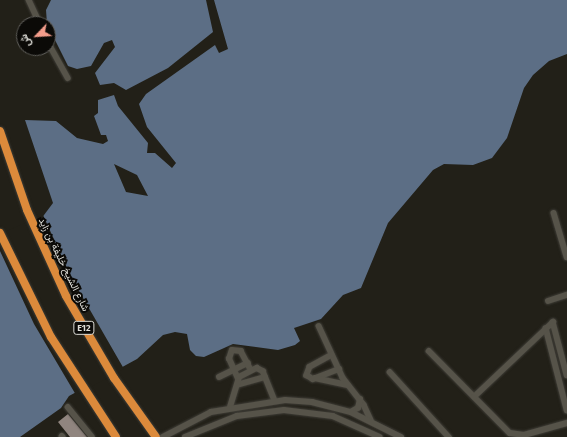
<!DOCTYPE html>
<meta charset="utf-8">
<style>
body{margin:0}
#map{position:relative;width:567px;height:437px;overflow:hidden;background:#222018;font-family:"Fira Sans",Vazirmatn,sans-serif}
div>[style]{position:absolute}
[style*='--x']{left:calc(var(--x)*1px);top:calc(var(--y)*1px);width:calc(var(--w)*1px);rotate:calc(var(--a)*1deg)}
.water>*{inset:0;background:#5c6e85}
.pier>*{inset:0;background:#222018}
.building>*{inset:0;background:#90857f}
.roads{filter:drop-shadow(0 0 1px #3f3d37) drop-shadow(0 0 1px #3f3d37)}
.minor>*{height:5.5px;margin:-2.75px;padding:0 2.75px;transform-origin:2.75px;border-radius:2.75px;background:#565349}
.highway>*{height:8px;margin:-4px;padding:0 4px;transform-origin:4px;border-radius:4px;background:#dc8a3b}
span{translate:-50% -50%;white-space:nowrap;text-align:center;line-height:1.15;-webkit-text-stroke:4px #0b0a07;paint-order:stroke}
.shield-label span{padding:1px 3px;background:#0b0a07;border:1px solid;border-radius:3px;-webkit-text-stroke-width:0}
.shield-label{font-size:9px;color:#dfded8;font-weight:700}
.street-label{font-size:10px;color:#dfded8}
.north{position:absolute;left:16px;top:16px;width:40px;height:40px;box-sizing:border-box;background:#0b0a07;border:1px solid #605f5b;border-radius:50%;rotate:245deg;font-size:11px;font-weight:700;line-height:16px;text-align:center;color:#dfded8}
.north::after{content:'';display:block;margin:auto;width:14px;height:18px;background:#f49d8b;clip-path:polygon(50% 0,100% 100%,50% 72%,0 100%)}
</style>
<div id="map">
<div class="water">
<i style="clip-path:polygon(51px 0,206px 0,213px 32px,168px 68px,126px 90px,114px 83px,100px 85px,95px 73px,115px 47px,112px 40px,104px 43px,91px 66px,77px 69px,68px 66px,47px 24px,46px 10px)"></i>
<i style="clip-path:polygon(evenodd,214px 0,567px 0,567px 54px,549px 61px,533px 75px,524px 88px,507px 138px,492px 158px,473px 165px,444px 164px,433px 170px,388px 223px,361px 288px,343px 295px,321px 319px,294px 328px,300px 341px,295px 345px,278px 350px,233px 344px,204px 357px,196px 356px,190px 350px,187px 334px,175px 332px,163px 335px,137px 359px,69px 396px,61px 408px,20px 437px,0 437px,0 237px,41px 219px,53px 203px,25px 120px,56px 121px,77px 138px,103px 144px,108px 141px,106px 135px,101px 135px,94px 116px,98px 113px,98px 100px,114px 95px,118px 106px,148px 143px,147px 153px,155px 153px,172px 168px,176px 163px,147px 127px,139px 104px,146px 94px,215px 45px,219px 53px,228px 49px,214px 0,114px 164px,137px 175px,148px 196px,126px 192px,114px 164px)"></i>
</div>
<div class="pier">
<i style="clip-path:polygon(43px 215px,71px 277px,124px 369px,76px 395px,34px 324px,0 251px,0 234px)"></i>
</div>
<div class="building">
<i style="clip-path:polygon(68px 414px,87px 437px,70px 437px,58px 422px)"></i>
</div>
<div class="roads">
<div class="minor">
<i style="--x:29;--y:0;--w:26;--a:65"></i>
<i style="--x:48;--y:42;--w:41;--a:60.9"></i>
<i style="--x:554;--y:213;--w:46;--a:73.5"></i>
<i style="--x:548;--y:301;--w:20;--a:-18"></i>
<i style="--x:319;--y:326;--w:57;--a:65.2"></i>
<i style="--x:343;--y:378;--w:34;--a:52"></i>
<i style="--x:364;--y:405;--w:17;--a:65"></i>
<i style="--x:546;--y:328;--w:85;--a:75.6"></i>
<i style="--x:429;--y:351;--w:115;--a:45.4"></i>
<i style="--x:510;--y:433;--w:14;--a:8"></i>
<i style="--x:524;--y:435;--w:45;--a:-15.6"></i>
<i style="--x:332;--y:355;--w:25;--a:151"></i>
<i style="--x:310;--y:367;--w:9;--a:111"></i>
<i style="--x:307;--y:375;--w:7;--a:34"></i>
<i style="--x:313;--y:379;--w:28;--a:-21"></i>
<i style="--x:390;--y:372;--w:88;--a:47.8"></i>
<i style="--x:219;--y:377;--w:32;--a:-26"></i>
<i style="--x:315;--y:378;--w:33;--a:12"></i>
<i style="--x:238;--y:379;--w:22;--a:-114"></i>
<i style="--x:229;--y:359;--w:9;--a:-72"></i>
<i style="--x:232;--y:350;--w:9;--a:6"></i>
<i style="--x:241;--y:351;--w:21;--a:62"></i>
<i style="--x:237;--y:385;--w:29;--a:-16"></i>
<i style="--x:474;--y:397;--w:109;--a:-43.5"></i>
<i style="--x:553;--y:322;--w:55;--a:75.2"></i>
<i style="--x:68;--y:407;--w:38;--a:51"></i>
<i style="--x:230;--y:407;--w:31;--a:-73"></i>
<i style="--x:239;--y:377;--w:20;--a:-27"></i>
<i style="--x:257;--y:368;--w:7;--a:27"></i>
<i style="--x:263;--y:371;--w:31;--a:68"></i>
<i style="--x:351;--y:412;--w:8;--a:-30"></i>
<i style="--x:358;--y:408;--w:9;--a:-77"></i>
<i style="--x:62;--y:436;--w:1;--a:45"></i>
<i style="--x:163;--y:437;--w:54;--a:-27.5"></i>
<i style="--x:211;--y:412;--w:75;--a:-9.2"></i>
<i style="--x:285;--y:400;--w:27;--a:4"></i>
<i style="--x:312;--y:402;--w:40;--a:14.4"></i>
<i style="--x:351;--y:412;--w:56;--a:26.6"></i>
<i style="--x:185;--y:437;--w:56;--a:-22"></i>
<i style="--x:237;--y:416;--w:47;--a:-7.3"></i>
<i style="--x:284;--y:410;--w:49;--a:7"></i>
<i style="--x:333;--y:416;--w:51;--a:24.1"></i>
</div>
<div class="highway">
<i style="--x:0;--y:131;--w:83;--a:71.1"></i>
<i style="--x:27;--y:210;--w:94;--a:65.6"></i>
<i style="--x:66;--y:296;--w:95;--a:59.7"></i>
<i style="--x:114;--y:378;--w:72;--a:54.6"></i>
<i style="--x:0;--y:233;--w:116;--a:63.9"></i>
<i style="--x:51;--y:337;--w:119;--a:57"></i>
</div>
</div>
<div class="shield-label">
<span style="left:84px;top:328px">E12</span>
</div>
<div class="street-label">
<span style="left:63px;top:265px;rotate:64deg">شارع الشيخ خليفة بن زايد</span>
</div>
<div class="north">ش</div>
</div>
